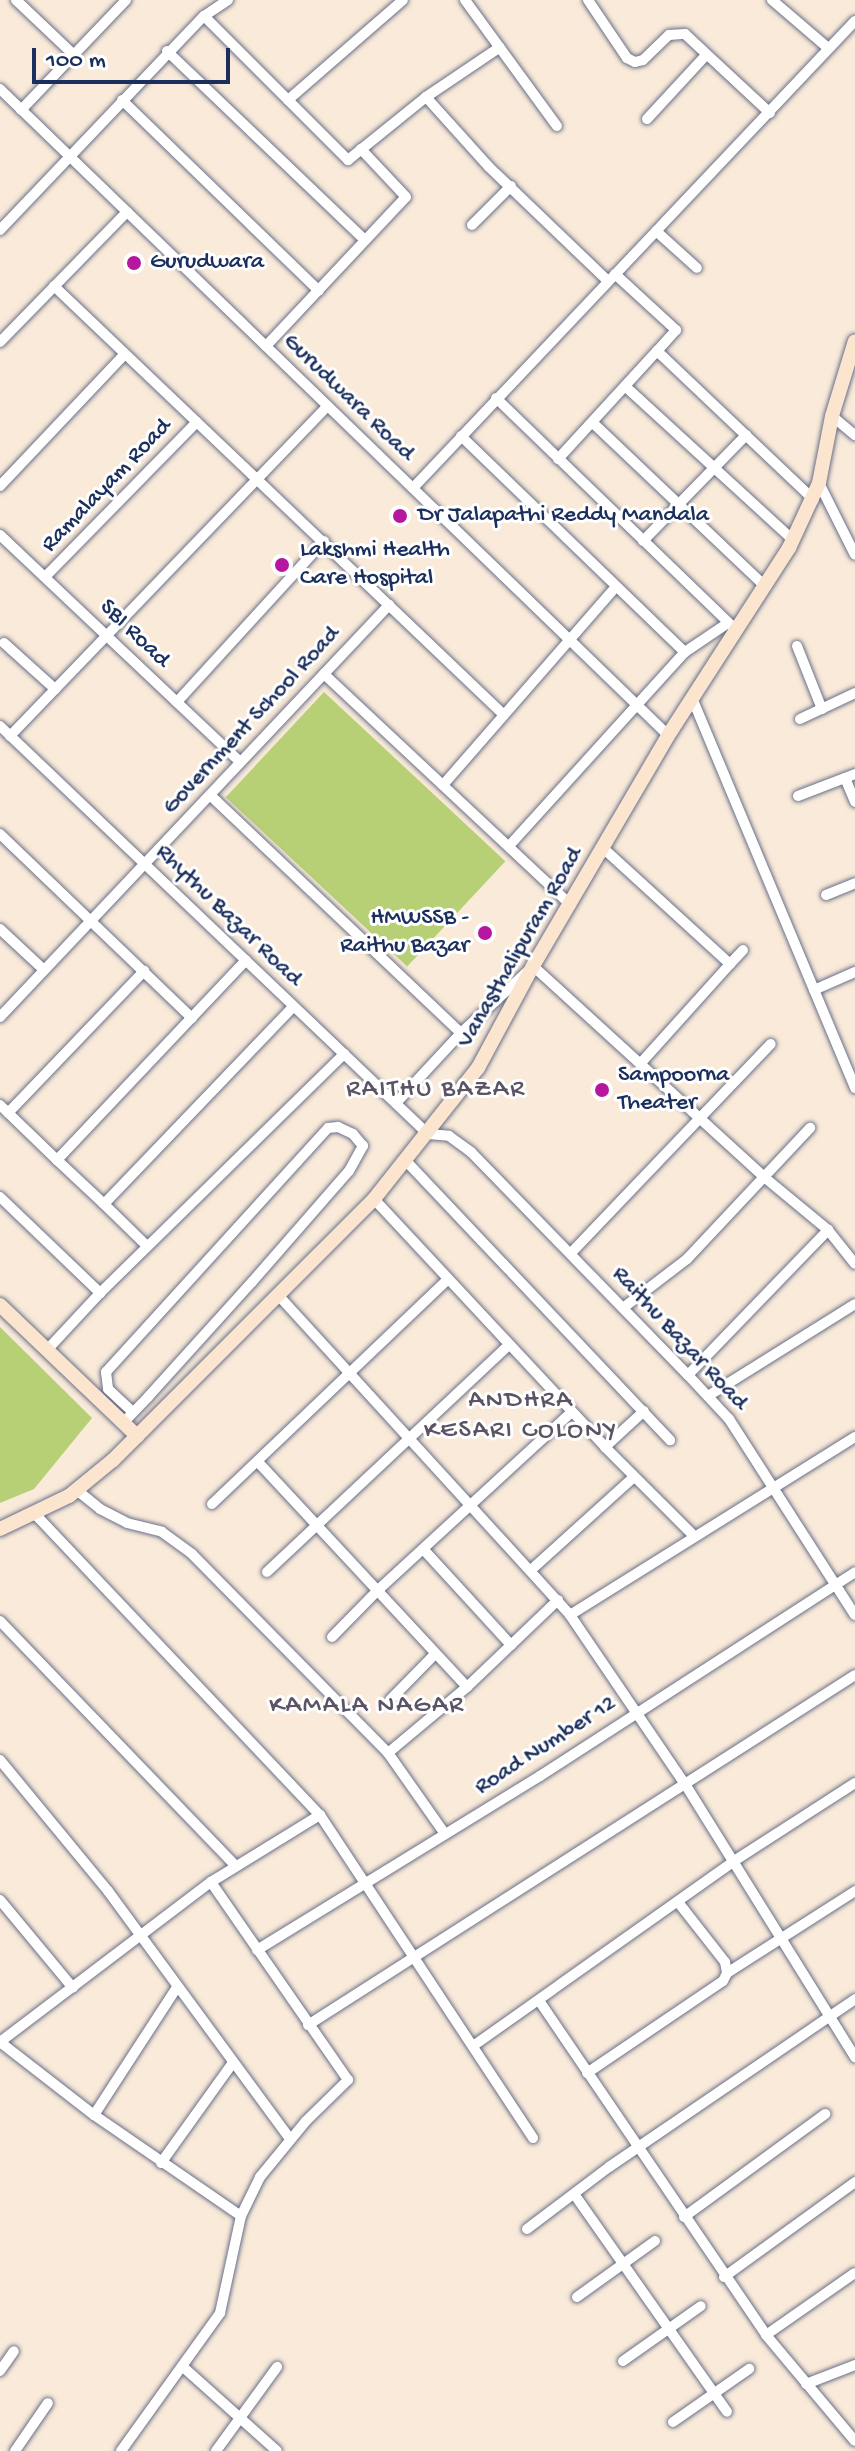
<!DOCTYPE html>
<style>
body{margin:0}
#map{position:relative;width:855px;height:2451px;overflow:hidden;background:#f9ead9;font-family:"Gochi Hand",sans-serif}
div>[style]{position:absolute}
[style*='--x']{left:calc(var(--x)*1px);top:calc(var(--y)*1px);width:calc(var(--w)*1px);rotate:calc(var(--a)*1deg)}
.green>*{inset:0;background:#b7d076;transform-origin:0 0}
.roads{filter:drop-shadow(0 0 2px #697089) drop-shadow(0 0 2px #697089)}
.street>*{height:10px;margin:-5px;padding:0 5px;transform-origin:5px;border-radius:5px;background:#fff}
.secondary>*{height:14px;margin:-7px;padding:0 7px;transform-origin:7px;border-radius:7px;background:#fce5cf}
.dots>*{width:22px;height:22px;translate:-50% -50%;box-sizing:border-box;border:4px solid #fff;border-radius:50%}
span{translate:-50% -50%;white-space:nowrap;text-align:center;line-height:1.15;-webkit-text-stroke:6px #fff;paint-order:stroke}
.poi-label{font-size:24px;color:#1b2f5e}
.left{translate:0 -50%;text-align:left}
.right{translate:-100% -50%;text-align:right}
.street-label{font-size:24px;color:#1b2f5e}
.neighbourhood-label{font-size:26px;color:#5a5465;letter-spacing:2px}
.scale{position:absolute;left:32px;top:48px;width:198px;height:36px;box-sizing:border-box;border:4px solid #1b2f5e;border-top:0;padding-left:10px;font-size:24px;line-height:28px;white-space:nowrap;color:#1b2f5e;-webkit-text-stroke:6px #fff;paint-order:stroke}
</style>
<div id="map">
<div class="green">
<i style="left:324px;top:692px;width:248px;height:144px;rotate:43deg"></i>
<i style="clip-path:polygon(0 1327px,92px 1418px,34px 1489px,0 1503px)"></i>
</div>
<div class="roads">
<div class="street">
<i style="--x:16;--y:0;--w:80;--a:43.5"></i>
<i style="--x:228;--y:0;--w:29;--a:146"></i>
<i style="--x:204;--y:16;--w:204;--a:45"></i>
<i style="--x:348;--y:160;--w:100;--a:-38.9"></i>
<i style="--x:426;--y:97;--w:89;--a:-34"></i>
<i style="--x:465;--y:0;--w:156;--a:53.9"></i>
<i style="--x:588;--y:0;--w:70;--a:56.1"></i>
<i style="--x:627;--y:58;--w:9;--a:27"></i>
<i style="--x:635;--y:62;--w:8;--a:-14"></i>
<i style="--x:643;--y:60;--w:36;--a:-44"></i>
<i style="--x:669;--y:35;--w:16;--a:-4"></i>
<i style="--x:685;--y:34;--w:116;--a:42.9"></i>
<i style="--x:772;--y:0;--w:74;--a:40.6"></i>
<i style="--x:167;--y:51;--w:272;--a:43.7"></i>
<i style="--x:0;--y:89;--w:929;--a:44.04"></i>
<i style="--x:426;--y:97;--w:94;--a:48"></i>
<i style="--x:489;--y:167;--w:165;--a:43.8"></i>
<i style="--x:122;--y:100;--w:274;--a:44.1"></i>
<i style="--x:288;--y:100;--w:152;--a:-41"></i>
<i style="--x:21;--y:110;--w:152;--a:-46.3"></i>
<i style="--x:647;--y:119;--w:87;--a:-47.3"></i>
<i style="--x:472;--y:225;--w:55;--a:-45"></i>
<i style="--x:0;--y:230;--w:296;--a:-46.4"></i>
<i style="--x:656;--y:231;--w:55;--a:42.1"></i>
<i style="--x:615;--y:274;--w:83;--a:42.6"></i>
<i style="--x:676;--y:330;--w:28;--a:132"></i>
<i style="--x:54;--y:286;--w:620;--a:43.63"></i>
<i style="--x:0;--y:342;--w:182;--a:-45.7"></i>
<i style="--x:266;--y:346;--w:204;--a:-46.8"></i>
<i style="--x:406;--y:197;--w:66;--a:-133.2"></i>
<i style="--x:626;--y:387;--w:226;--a:42.5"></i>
<i style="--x:496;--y:398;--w:334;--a:44"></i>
<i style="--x:832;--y:416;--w:30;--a:40"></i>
<i style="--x:593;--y:423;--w:237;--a:43.5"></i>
<i style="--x:461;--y:436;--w:311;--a:44"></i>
<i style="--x:558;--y:459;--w:147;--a:-47.5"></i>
<i style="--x:657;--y:351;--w:216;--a:43.5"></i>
<i style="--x:819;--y:483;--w:80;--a:63.4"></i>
<i style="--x:0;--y:486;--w:180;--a:-46.6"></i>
<i style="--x:413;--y:488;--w:643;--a:-46.58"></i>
<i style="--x:0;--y:535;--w:330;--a:43.4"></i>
<i style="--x:643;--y:541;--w:148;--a:-45.8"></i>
<i style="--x:45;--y:577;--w:217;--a:-45.6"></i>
<i style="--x:4;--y:643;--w:69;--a:42"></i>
<i style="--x:797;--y:646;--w:68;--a:68.4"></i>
<i style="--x:324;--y:674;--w:338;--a:43.1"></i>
<i style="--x:692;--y:698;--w:423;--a:67.3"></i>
<i style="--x:177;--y:702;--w:218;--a:-47.6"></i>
<i style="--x:800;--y:719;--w:61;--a:-25.3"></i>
<i style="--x:0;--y:726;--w:591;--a:43.63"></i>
<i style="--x:428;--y:1134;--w:21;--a:5"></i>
<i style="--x:449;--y:1136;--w:27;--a:36"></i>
<i style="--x:471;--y:1152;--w:311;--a:45.8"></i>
<i style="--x:688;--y:1375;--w:60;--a:47"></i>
<i style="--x:729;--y:1419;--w:233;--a:57.3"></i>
<i style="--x:10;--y:736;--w:458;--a:-46.1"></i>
<i style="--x:845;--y:778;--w:26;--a:67"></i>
<i style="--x:443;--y:785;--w:263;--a:-48.9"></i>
<i style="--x:210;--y:795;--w:346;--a:43.5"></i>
<i style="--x:798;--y:796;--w:61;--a:-21.1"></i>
<i style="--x:0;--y:834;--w:266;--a:43.8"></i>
<i style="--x:509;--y:846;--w:262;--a:-47.8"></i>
<i style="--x:685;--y:652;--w:52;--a:-34"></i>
<i style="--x:603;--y:848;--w:172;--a:42.4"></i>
<i style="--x:730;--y:964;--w:133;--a:132"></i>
<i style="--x:826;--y:895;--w:31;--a:-22"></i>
<i style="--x:0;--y:929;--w:60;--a:43"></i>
<i style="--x:730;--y:964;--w:19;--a:-47"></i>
<i style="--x:814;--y:990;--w:45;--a:-23.7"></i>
<i style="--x:0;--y:1017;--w:567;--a:-46.64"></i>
<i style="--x:396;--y:1103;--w:96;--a:-47.1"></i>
<i style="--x:461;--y:1033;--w:98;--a:-42.9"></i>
<i style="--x:533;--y:966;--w:313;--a:42.4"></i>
<i style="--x:764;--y:1177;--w:83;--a:39.6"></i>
<i style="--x:828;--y:1230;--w:43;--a:51.5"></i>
<i style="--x:0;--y:1105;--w:79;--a:44"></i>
<i style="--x:57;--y:1160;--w:275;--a:-46.6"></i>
<i style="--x:8;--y:1113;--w:197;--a:-46.2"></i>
<i style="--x:57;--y:1160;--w:64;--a:43.1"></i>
<i style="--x:407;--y:1162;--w:383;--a:46.6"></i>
<i style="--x:0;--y:1197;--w:139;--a:43.8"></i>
<i style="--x:374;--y:1199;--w:339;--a:47"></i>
<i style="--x:605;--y:1447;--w:126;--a:45"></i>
<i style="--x:147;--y:1246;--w:60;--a:-135.7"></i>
<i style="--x:104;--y:1204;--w:274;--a:-46.2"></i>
<i style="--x:571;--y:1253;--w:289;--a:-46.3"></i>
<i style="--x:279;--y:1296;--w:432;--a:47.6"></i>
<i style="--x:570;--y:1615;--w:204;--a:55.8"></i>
<i style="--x:685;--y:1784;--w:322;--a:58.1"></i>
<i style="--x:623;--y:1308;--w:81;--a:-37.4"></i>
<i style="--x:687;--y:1259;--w:180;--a:-46.8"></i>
<i style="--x:47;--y:1350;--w:78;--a:-47.1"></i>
<i style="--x:100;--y:1293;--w:342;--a:-44.4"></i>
<i style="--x:688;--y:1375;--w:202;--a:-46"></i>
<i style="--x:708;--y:1396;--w:173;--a:-32"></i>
<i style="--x:123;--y:1423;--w:36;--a:-46"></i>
<i style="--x:148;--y:1397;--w:155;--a:-47.9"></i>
<i style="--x:252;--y:1282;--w:147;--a:-48.9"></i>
<i style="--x:349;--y:1171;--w:29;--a:-61"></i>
<i style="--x:363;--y:1146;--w:16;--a:-130"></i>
<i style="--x:353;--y:1134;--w:17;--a:-155"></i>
<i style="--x:338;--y:1127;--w:10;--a:174"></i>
<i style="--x:328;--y:1128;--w:330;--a:132.3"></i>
<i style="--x:106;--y:1372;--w:17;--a:83"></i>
<i style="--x:108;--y:1389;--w:34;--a:43"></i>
<i style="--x:605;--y:1447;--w:53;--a:-42.7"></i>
<i style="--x:258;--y:1462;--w:307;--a:47.1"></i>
<i style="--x:78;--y:1491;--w:28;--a:39"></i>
<i style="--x:100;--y:1509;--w:30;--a:27"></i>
<i style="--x:127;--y:1523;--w:36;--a:14"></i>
<i style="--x:162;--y:1532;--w:37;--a:36"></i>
<i style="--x:192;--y:1554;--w:279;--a:45.4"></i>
<i style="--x:388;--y:1753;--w:99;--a:54.9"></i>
<i style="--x:212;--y:1504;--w:326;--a:-43.6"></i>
<i style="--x:35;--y:1514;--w:415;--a:46.6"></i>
<i style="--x:320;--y:1815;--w:387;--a:56.6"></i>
<i style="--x:424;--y:1550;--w:129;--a:47.5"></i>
<i style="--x:531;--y:1570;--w:139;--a:-42.1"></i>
<i style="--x:267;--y:1572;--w:332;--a:-43.2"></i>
<i style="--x:570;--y:1615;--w:336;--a:-32"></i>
<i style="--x:0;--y:1621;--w:340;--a:46.1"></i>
<i style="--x:332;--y:1637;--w:64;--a:-45.6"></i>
<i style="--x:377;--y:1591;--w:265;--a:-42.6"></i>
<i style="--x:390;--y:1700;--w:64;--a:-45.6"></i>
<i style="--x:388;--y:1753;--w:103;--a:-39.9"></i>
<i style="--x:467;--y:1687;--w:126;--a:-43.7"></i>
<i style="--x:0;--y:1760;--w:170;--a:50.5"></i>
<i style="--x:108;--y:1891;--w:308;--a:53.7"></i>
<i style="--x:0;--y:1900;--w:114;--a:50.3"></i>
<i style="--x:257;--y:1950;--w:332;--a:-31.6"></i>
<i style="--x:540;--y:1776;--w:375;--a:-32.9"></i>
<i style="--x:727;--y:1973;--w:152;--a:-32.6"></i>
<i style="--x:540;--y:2002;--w:402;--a:55.8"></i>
<i style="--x:766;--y:2335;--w:108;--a:-34.9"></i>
<i style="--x:308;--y:2025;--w:649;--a:-32.61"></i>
<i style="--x:473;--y:2046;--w:320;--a:-35.3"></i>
<i style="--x:734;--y:1861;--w:144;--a:-32.8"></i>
<i style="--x:587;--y:2073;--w:164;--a:-34.1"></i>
<i style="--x:723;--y:1981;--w:9;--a:-63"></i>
<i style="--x:727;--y:1973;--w:11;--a:-100"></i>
<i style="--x:725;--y:1962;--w:76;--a:-128.1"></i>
<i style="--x:94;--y:2115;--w:153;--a:-57"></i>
<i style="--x:161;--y:2163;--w:122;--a:-54.4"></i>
<i style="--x:574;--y:2194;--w:266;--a:54.9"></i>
<i style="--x:241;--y:2216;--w:178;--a:-145.5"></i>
<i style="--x:94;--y:2115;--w:119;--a:-142.2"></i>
<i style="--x:0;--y:2042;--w:265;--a:-37.2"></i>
<i style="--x:211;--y:1882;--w:128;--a:-31.6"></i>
<i style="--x:684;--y:2217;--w:175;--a:-36.1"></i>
<i style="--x:527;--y:2229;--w:103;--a:-37.1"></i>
<i style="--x:609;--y:2167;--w:298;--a:-34.3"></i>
<i style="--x:724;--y:2277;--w:162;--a:-35.9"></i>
<i style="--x:577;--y:2297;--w:96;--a:-35.7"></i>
<i style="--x:766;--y:2335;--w:138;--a:50"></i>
<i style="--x:623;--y:2361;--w:95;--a:-35.2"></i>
<i style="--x:182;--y:2366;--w:127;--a:41.8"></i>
<i style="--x:0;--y:2371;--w:24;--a:-55"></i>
<i style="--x:806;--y:2384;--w:53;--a:-21.2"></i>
<i style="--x:673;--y:2422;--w:93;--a:-34.9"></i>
<i style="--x:15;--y:2451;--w:58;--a:-55.5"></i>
<i style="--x:121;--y:2451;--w:170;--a:-54.3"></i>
<i style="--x:220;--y:2313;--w:99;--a:-77.8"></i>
<i style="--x:241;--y:2216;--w:43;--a:-64"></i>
<i style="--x:260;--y:2177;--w:72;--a:-50.6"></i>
<i style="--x:306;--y:2121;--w:59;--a:-44.3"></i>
<i style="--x:348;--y:2080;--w:241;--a:-124.7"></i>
<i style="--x:216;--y:2451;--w:104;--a:-54"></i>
</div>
<div class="secondary">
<i style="--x:0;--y:1305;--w:190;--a:43.7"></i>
<i style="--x:0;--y:1529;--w:76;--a:-25.6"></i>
<i style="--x:69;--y:1496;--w:57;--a:-39.3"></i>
<i style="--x:113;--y:1460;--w:369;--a:-45"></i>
<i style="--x:374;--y:1199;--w:167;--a:-51.6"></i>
<i style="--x:478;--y:1068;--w:116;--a:-61.7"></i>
<i style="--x:533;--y:966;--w:273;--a:-59.6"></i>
<i style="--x:671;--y:731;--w:218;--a:-57.2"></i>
<i style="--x:789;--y:548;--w:72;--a:-65.2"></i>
<i style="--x:819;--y:483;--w:68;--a:-79"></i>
<i style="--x:832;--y:416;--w:78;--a:-73"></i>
</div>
</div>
<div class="dots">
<i style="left:134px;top:263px;background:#b5179e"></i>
<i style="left:400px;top:516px;background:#b5179e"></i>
<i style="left:282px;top:565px;background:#b5179e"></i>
<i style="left:485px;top:933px;background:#b5179e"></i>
<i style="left:602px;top:1090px;background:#b5179e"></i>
</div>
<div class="poi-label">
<span class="left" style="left:150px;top:263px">Gurudwara</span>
<span class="left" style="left:418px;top:516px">Dr Jalapathi Reddy Mandala</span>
<span class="left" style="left:300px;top:565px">Lakshmi Health<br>Care Hospital</span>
<span class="right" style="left:469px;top:933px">HMWSSB -<br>Raithu Bazar</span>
<span class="left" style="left:618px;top:1090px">Sampoorna<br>Theater</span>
</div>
<div class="street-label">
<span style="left:348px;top:398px;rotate:44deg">Gurudwara Road</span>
<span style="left:107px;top:486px;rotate:-46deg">Ramalayam Road</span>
<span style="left:134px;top:634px;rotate:44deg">SBI Road</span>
<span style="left:252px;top:721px;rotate:-47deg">Government School Road</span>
<span style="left:228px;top:916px;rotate:44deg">Rhythu Bazar Road</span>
<span style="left:521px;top:948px;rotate:-60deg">Vanasthalipuram Road</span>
<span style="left:679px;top:1339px;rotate:47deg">Raithu Bazar Road</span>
<span style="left:546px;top:1746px;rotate:-33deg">Road Number 12</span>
</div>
<div class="neighbourhood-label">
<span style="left:436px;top:1091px">RAITHU BAZAR</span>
<span style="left:521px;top:1417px">ANDHRA<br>KESARI COLONY</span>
<span style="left:367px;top:1707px">KAMALA NAGAR</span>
</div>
<div class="scale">100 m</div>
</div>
